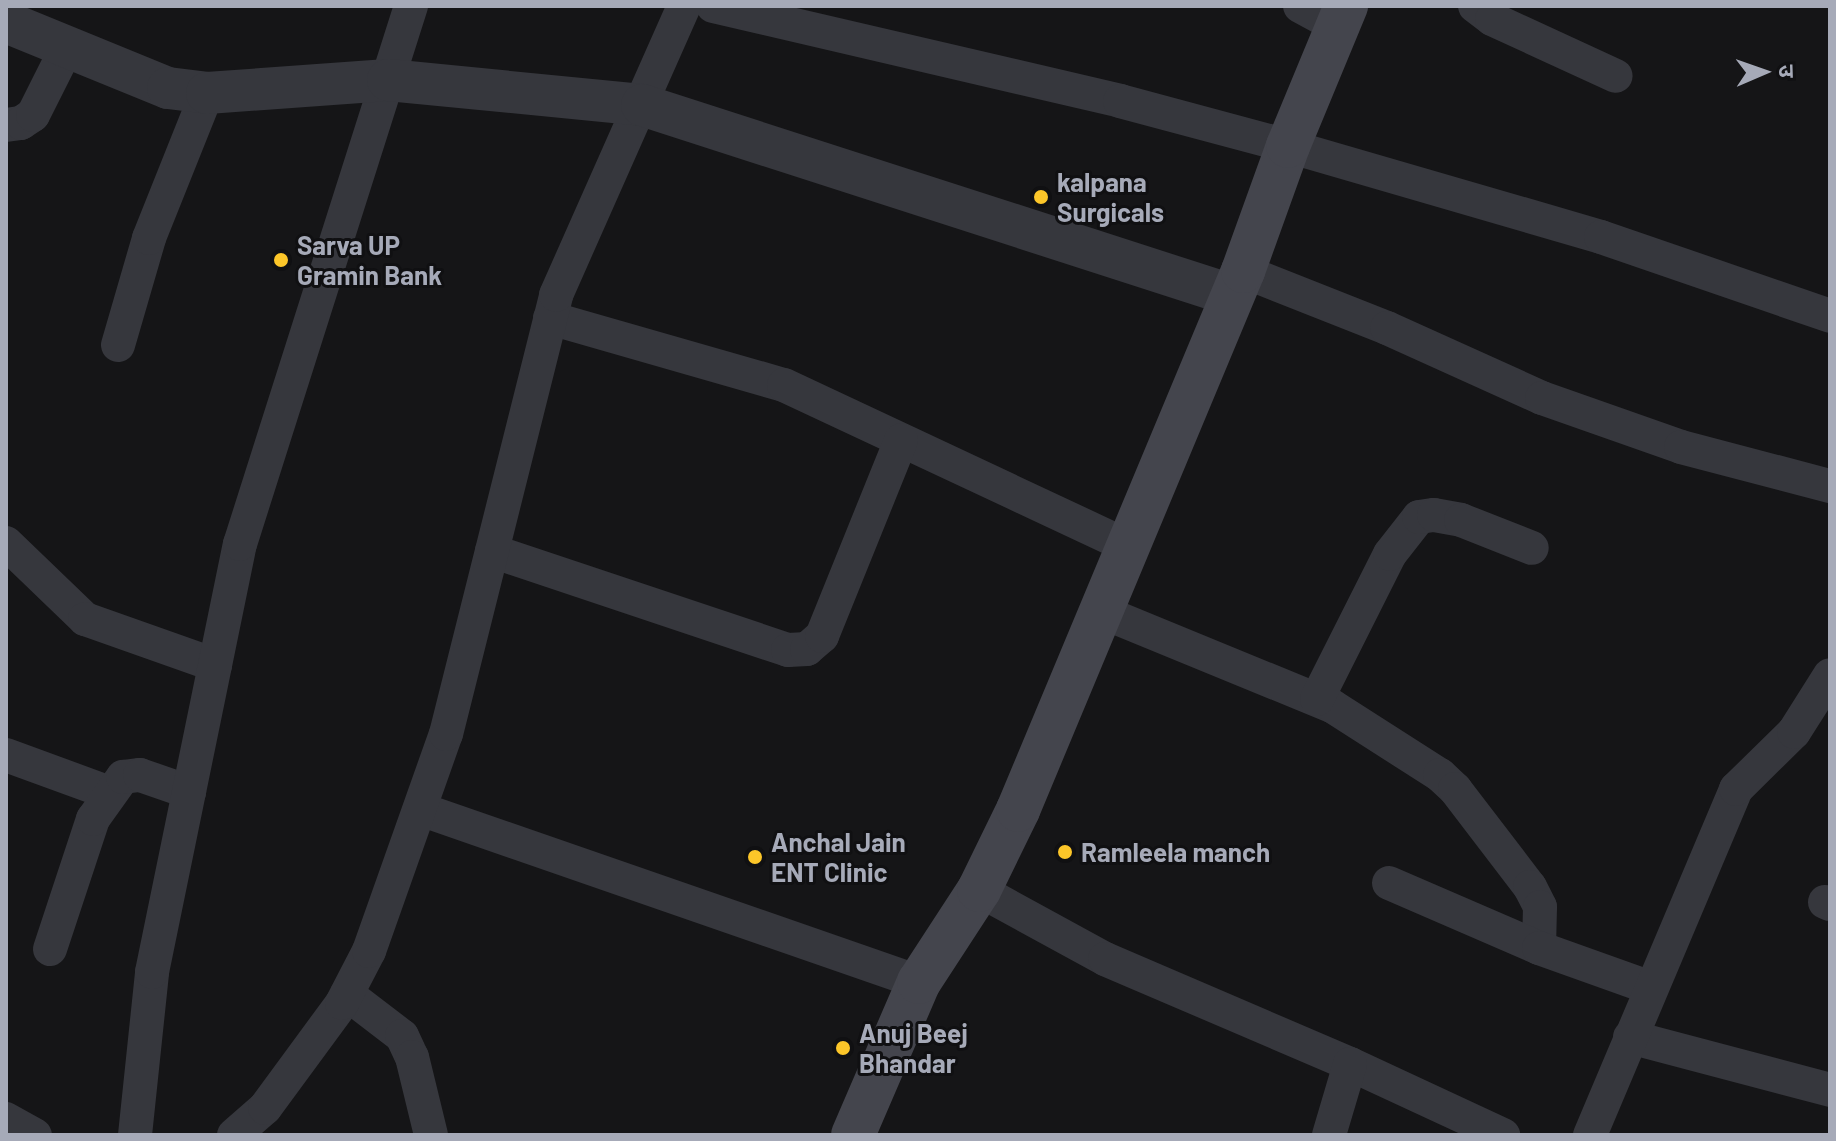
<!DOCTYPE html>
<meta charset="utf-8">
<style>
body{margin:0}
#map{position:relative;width:1836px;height:1141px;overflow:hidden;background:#151517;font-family:Barlow,"Noto Sans Devanagari",sans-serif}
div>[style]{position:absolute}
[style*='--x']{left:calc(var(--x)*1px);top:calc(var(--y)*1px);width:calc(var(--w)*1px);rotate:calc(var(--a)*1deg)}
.minor>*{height:34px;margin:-17px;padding:0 17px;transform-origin:17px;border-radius:17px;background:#36373d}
.tertiary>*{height:42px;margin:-21px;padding:0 21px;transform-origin:21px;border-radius:21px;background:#36373d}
.secondary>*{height:44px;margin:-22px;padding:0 22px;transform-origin:22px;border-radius:22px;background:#44454d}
.dots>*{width:22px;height:22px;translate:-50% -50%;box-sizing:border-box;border:4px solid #101012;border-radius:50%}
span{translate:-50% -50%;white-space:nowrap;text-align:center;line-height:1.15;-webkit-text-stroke:6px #101012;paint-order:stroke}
.poi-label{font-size:26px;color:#a6aab8;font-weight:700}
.left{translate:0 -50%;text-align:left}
.frame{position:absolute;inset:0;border:8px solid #a6aab8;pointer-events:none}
.north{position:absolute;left:1724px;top:32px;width:80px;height:80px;-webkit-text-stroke:6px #101012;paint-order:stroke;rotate:88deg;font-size:22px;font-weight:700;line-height:32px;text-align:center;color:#a6aab8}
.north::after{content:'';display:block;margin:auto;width:28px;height:36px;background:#a6aab8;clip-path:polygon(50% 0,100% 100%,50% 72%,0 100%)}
</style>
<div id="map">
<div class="minor">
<i style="--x:713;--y:6;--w:418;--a:13.1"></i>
<i style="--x:1120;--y:101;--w:174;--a:15"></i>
<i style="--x:1288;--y:146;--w:326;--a:16.2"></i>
<i style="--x:1601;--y:237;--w:242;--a:19"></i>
<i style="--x:1300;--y:6;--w:42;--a:28.4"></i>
<i style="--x:1475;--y:6;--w:21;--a:37"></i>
<i style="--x:1492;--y:19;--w:136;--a:24.7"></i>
<i style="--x:6;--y:125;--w:15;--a:-8"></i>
<i style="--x:21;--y:123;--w:14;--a:-34"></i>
<i style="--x:33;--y:115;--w:76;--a:-63.4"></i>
<i style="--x:1243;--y:271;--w:155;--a:21.6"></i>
<i style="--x:1387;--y:328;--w:170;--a:24.3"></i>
<i style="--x:1542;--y:398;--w:147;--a:19.4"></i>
<i style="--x:1681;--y:447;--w:154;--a:14.7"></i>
<i style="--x:550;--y:318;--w:243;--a:16"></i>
<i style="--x:784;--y:385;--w:379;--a:25.1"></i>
<i style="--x:118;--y:345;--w:111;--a:-73.8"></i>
<i style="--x:149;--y:238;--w:156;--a:-68.2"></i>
<i style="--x:6;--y:543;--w:110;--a:43.9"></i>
<i style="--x:85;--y:619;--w:138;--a:19.5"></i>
<i style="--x:492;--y:551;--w:312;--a:18.5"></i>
<i style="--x:788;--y:650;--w:19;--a:-3"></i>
<i style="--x:807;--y:649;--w:20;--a:-41"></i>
<i style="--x:822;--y:636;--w:211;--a:-68"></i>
<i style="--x:1100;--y:611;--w:251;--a:22.3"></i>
<i style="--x:1332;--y:706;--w:128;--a:32.6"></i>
<i style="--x:1440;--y:775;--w:21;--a:43"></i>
<i style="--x:1455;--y:789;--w:123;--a:52.6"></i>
<i style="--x:1530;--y:887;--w:22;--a:63"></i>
<i style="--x:1540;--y:907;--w:41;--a:91.4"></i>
<i style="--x:1317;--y:699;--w:162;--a:-63.3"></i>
<i style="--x:1390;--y:554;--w:47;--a:-51.9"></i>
<i style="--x:1419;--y:517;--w:15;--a:-8"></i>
<i style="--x:1434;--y:515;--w:27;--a:10"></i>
<i style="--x:1461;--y:520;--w:76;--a:21.5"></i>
<i style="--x:6;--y:755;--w:111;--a:20.1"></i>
<i style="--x:420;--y:809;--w:528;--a:19.12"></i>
<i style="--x:1389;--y:883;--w:163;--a:23.4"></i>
<i style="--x:1539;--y:948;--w:119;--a:19.7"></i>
<i style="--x:979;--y:890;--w:144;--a:28.7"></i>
<i style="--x:1105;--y:959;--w:267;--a:23.2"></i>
<i style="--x:1350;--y:1064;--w:169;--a:24.9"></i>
<i style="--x:1825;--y:902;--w:5;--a:22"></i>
<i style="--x:50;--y:949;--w:137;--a:-71.7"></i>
<i style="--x:93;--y:819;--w:52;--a:-54.5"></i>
<i style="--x:123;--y:777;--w:17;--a:-7"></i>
<i style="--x:140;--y:775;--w:52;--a:19.1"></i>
<i style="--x:347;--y:994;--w:69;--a:37.4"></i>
<i style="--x:402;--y:1036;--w:23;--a:65"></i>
<i style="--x:412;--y:1057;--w:80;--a:76.3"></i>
<i style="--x:1630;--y:1037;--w:207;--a:14.8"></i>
<i style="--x:6;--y:1119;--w:33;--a:29"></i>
<i style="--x:135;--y:1135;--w:164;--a:-84"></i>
<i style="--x:152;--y:972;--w:437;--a:-78.4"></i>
<i style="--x:240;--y:544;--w:565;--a:-72.37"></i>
<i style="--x:234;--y:1135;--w:41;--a:-41.1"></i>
<i style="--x:265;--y:1108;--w:130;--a:-53.7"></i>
<i style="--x:342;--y:1003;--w:59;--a:-62.6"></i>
<i style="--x:369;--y:951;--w:230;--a:-70.5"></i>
<i style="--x:446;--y:734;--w:453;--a:-75.9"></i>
<i style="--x:556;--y:295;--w:316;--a:-66.1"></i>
<i style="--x:1329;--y:1135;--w:74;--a:-73.5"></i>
<i style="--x:1590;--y:1135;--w:376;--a:-67.1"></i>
<i style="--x:1736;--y:789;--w:81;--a:-44.5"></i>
<i style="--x:1794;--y:732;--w:67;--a:-57.7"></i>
</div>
<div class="tertiary">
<i style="--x:6;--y:22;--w:175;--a:22.2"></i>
<i style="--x:168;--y:88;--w:39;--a:7"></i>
<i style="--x:207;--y:93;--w:181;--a:-4.1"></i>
<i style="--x:388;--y:80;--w:255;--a:5.6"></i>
<i style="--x:642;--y:105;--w:619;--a:17.88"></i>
</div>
<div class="secondary">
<i style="--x:853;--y:1135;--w:167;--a:-66.7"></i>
<i style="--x:919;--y:982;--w:110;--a:-56.9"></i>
<i style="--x:979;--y:890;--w:89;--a:-64"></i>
<i style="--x:1018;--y:810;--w:584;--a:-67.34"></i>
<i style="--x:1243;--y:271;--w:133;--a:-70.2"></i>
<i style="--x:1288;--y:146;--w:152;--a:-67.5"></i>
</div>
<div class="dots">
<i style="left:1041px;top:197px;background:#fcc629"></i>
<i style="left:281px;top:260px;background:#fcc629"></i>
<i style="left:1065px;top:852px;background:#fcc629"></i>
<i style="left:755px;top:857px;background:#fcc629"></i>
<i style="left:843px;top:1048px;background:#fcc629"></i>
</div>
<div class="poi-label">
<span class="left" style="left:1057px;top:197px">kalpana<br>Surgicals</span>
<span class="left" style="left:297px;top:260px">Sarva UP<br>Gramin Bank</span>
<span class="left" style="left:771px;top:857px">Anchal Jain<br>ENT Clinic</span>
<span class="left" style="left:1081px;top:852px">Ramleela manch</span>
<span class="left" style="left:859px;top:1048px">Anuj Beej<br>Bhandar</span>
</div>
<div class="frame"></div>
<div class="north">उ</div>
</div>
